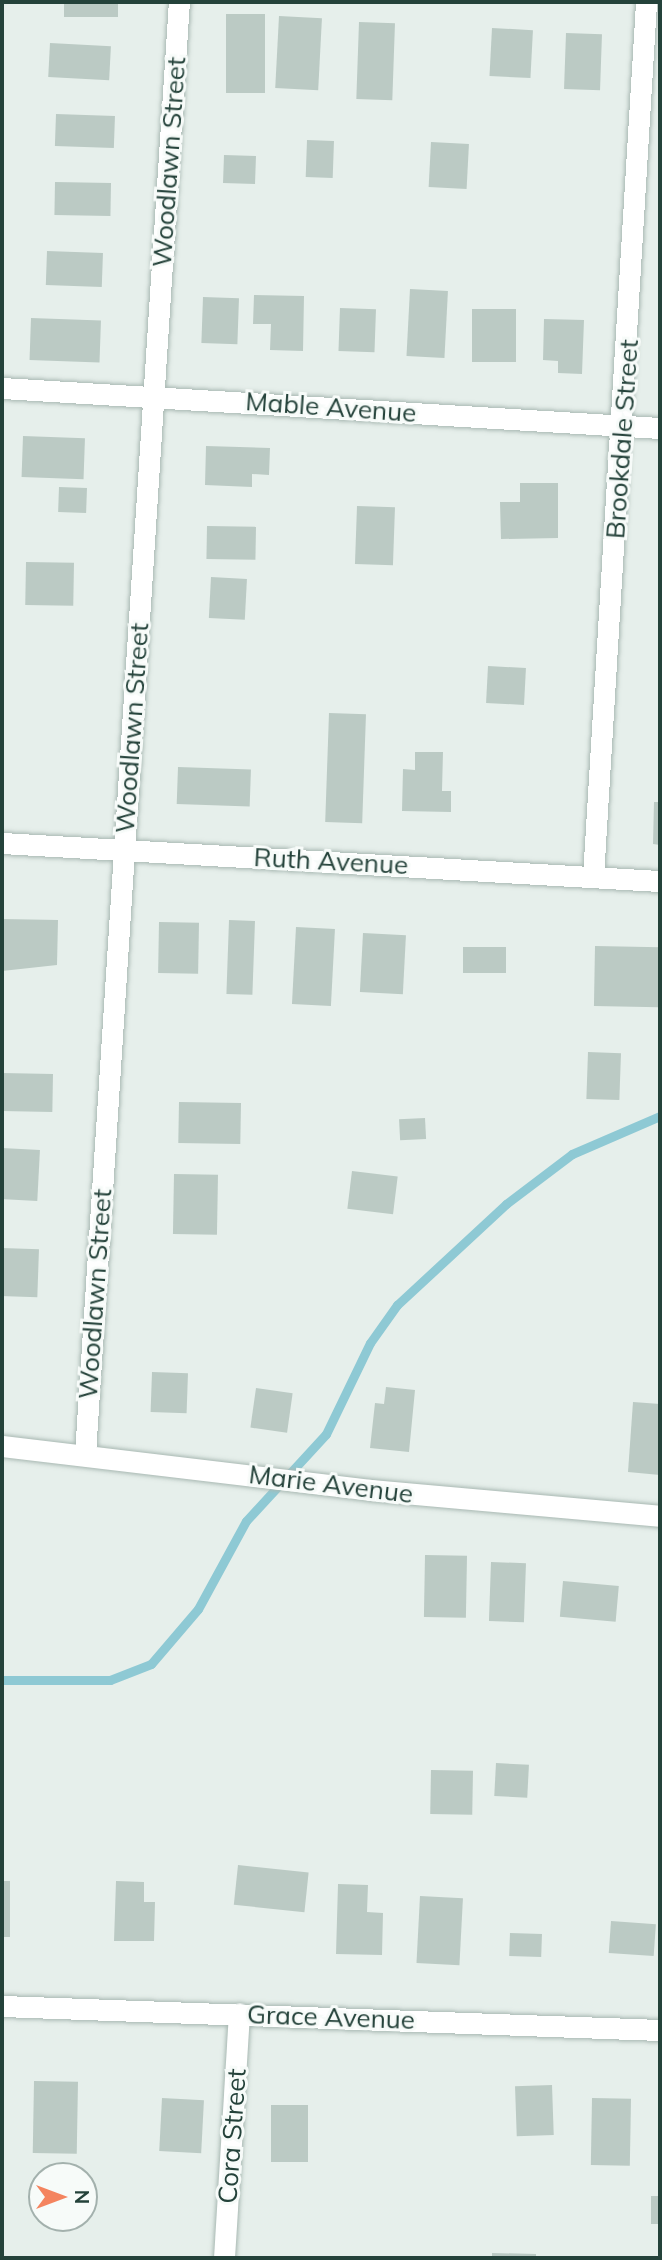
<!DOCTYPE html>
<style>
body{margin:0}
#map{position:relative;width:662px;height:2260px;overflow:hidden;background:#e6efeb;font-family:Mulish,sans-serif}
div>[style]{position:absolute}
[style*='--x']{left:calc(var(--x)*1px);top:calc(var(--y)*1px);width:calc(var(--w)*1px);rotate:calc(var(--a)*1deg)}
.stream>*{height:9px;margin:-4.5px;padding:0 4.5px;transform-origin:4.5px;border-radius:4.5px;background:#8ec9d4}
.building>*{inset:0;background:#bbcac4;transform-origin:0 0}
.roads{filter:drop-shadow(0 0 2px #a8b8b2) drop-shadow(0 0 2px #a8b8b2)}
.street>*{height:21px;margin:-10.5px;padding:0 10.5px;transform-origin:10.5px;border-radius:10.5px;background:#fff}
span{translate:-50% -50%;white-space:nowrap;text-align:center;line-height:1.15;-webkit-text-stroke:6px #f7fbf9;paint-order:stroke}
.street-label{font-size:26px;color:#24423a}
.frame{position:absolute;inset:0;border:4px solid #24423a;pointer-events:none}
.north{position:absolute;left:28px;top:2162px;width:70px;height:70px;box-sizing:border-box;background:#f7fbf9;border:2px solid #a3b1ad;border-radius:50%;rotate:90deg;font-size:19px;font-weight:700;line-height:28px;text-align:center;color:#24423a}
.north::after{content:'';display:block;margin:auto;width:24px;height:32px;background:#f4845f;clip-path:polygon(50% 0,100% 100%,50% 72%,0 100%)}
</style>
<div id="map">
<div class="stream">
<i style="--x:2;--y:1680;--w:108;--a:0"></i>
<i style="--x:110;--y:1680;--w:44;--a:-21.3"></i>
<i style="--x:151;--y:1664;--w:72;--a:-49.5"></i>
<i style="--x:198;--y:1609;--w:100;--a:-61.4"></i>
<i style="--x:246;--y:1521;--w:118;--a:-47.4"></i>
<i style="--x:326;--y:1434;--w:101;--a:-64.2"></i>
<i style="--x:370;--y:1343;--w:47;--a:-54.6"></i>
<i style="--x:397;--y:1305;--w:149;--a:-42.8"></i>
<i style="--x:506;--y:1204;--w:83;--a:-37.1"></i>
<i style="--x:572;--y:1154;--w:96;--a:-23.4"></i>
</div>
<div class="building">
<i style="left:64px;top:2px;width:54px;height:15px"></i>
<i style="left:226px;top:14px;width:39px;height:79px"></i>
<i style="left:279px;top:16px;width:43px;height:72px;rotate:3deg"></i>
<i style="left:359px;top:22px;width:36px;height:77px;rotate:2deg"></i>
<i style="left:492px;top:28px;width:41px;height:48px;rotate:3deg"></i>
<i style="left:566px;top:33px;width:36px;height:56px;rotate:2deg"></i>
<i style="left:50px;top:43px;width:61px;height:34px;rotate:3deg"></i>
<i style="left:56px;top:114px;width:59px;height:32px;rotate:2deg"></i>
<i style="left:307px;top:140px;width:27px;height:37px;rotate:2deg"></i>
<i style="left:431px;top:142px;width:38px;height:45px;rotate:3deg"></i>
<i style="left:224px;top:155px;width:32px;height:28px;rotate:2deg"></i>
<i style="left:55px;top:182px;width:56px;height:33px;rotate:1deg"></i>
<i style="left:47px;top:251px;width:56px;height:34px;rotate:2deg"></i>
<i style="left:410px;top:289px;width:38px;height:67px;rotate:3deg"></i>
<i style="clip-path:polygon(254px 295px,304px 296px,303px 351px,270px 350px,271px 324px,253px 324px)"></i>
<i style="left:203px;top:297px;width:36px;height:46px;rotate:2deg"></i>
<i style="left:340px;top:308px;width:36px;height:43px;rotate:2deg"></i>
<i style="left:472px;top:309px;width:44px;height:53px"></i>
<i style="left:31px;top:318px;width:70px;height:42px;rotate:2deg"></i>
<i style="clip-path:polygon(544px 319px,584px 320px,582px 374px,558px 373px,558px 361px,543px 360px)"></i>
<i style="left:23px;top:436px;width:62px;height:41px;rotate:2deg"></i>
<i style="clip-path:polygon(206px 446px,270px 448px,269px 475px,252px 474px,252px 487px,205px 485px)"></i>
<i style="clip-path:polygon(520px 483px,558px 483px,558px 538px,501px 539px,500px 502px,520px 502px)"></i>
<i style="left:59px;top:487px;width:28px;height:25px;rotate:2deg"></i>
<i style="left:357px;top:506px;width:38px;height:58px;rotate:2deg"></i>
<i style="left:207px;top:526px;width:49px;height:33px;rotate:1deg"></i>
<i style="left:26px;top:562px;width:48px;height:43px;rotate:1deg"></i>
<i style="left:211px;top:577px;width:36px;height:41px;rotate:3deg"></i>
<i style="left:488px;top:666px;width:38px;height:37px;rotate:3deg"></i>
<i style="left:329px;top:713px;width:37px;height:109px;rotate:2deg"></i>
<i style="clip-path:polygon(415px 752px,443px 752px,442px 791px,451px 791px,451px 812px,402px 811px,403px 769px,415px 770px)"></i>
<i style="left:178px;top:767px;width:73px;height:37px;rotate:2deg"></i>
<i style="clip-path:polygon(654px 802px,660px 802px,660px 845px,653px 844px)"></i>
<i style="clip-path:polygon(2px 919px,58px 920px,57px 965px,2px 971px)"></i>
<i style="left:229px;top:920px;width:26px;height:74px;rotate:2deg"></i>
<i style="left:159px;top:922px;width:40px;height:51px;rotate:1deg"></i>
<i style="left:296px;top:927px;width:39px;height:77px;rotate:3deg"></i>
<i style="left:363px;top:933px;width:43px;height:59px;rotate:3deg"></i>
<i style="left:595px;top:946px;width:65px;height:60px;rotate:1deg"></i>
<i style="left:506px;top:947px;width:26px;height:43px;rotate:90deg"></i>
<i style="left:588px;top:1052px;width:33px;height:47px;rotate:2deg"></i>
<i style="left:2px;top:1073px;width:51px;height:38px;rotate:1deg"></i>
<i style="left:179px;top:1102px;width:62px;height:41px;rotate:1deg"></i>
<i style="left:425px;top:1118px;width:21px;height:26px;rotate:87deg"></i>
<i style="left:2px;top:1148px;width:38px;height:51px;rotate:3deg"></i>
<i style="left:352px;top:1171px;width:46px;height:38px;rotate:7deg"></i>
<i style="left:174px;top:1174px;width:44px;height:60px;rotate:1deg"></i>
<i style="left:2px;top:1248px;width:37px;height:48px;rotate:2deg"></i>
<i style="left:152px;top:1372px;width:36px;height:40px;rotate:2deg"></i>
<i style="clip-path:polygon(386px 1387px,415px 1390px,409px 1452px,370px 1448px,375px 1403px,384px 1404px)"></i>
<i style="left:256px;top:1388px;width:37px;height:40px;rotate:8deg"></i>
<i style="clip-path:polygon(633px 1402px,660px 1404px,660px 1475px,628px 1472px)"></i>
<i style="left:425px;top:1555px;width:42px;height:62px;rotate:1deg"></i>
<i style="left:491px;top:1562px;width:35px;height:59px;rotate:2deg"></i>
<i style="left:563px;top:1581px;width:56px;height:36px;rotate:5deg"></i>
<i style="left:496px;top:1763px;width:33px;height:33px;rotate:3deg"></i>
<i style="left:431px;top:1770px;width:42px;height:44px;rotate:1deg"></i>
<i style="left:238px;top:1865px;width:71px;height:40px;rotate:6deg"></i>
<i style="left:2px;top:1881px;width:8px;height:56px"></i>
<i style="clip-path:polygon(116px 1881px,144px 1882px,144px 1902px,155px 1902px,154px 1941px,114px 1941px)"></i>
<i style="clip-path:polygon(338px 1884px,368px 1885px,367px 1912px,383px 1913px,382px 1955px,336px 1954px)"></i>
<i style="left:420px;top:1896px;width:43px;height:67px;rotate:3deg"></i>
<i style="left:611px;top:1921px;width:45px;height:32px;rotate:4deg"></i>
<i style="left:510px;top:1933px;width:32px;height:23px;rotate:2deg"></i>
<i style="left:34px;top:2081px;width:44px;height:72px;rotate:1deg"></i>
<i style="left:552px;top:2085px;width:50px;height:37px;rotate:88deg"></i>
<i style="left:162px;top:2098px;width:42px;height:53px;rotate:3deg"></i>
<i style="left:592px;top:2098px;width:39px;height:67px;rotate:1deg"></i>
<i style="left:308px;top:2105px;width:57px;height:37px;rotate:90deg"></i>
<i style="left:660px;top:2196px;width:28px;height:9px;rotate:90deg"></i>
<i style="clip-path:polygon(492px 2253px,536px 2254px,536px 2258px,492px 2258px)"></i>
</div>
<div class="roads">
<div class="street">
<i style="--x:2;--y:388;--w:659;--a:3.48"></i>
<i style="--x:2;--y:843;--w:659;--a:3.31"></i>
<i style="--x:593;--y:877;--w:877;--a:-86.53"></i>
<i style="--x:2;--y:1446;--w:371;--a:6.8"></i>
<i style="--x:370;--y:1490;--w:291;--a:5.1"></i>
<i style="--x:85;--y:1454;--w:1455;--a:-86.3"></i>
<i style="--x:2;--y:2006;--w:658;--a:2.09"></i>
<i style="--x:224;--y:2258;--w:245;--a:-86.5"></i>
</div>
</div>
<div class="street-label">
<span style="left:169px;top:162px;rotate:-86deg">Woodlawn Street</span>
<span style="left:331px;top:407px;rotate:4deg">Mable Avenue</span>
<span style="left:622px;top:439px;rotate:-86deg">Brookdale Street</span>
<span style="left:132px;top:728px;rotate:-86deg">Woodlawn Street</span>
<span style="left:331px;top:861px;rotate:3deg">Ruth Avenue</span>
<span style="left:95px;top:1294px;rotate:-86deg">Woodlawn Street</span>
<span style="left:331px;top:1484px;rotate:7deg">Marie Avenue</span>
<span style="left:331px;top:2017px;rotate:2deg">Grace Avenue</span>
<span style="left:232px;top:2136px;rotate:-86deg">Cora Street</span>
</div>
<div class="frame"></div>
<div class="north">N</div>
</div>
